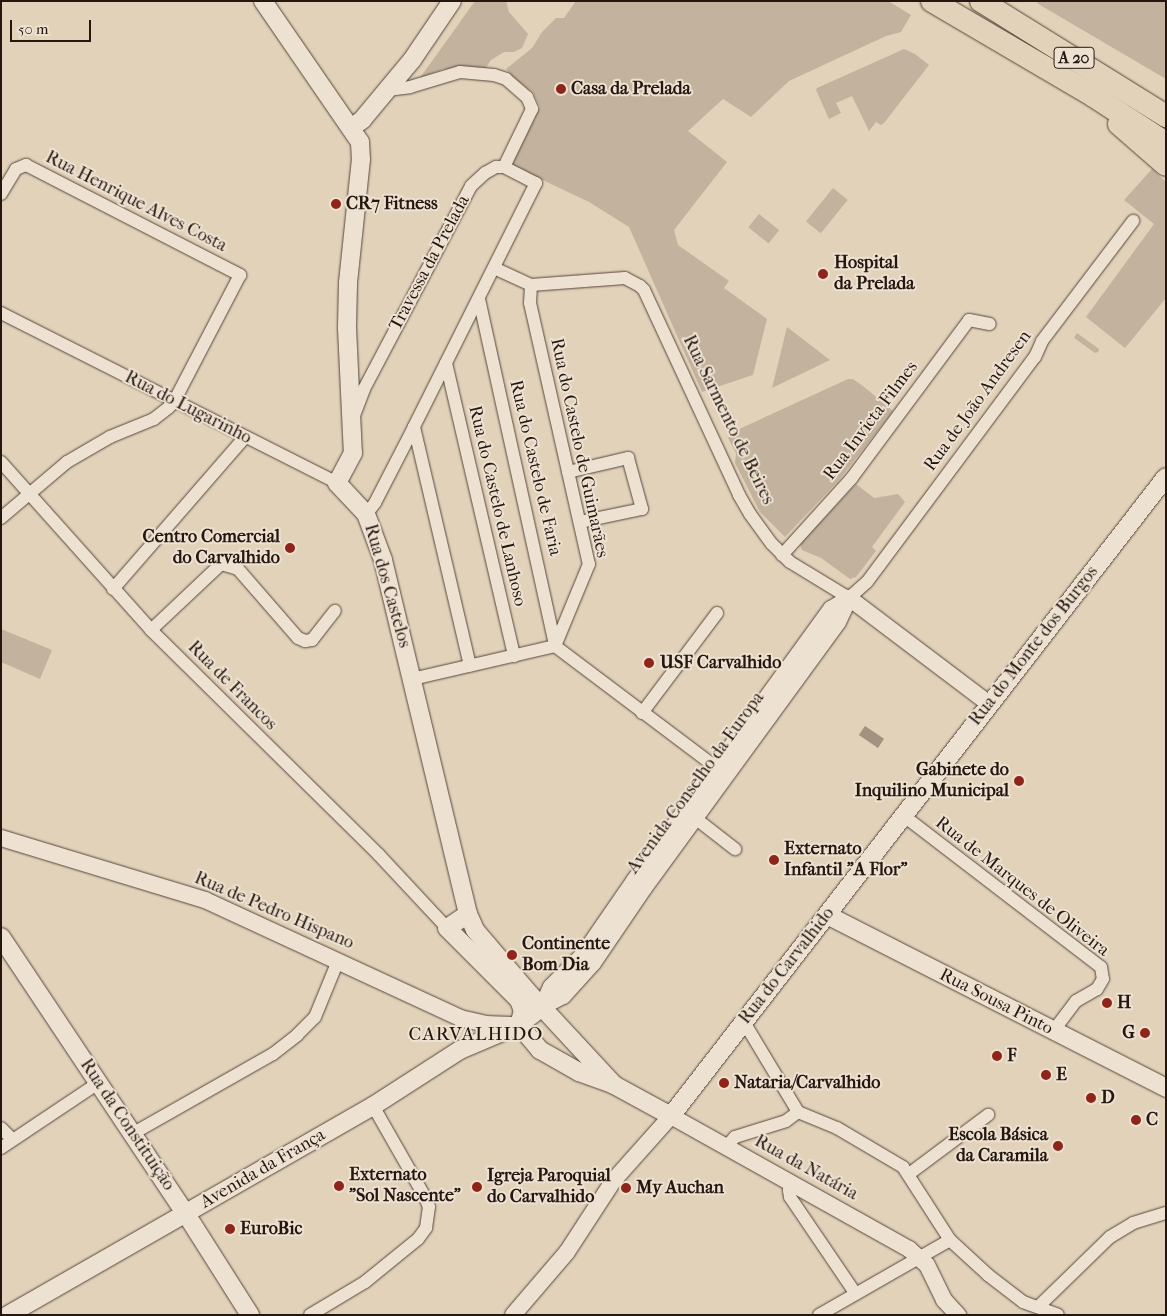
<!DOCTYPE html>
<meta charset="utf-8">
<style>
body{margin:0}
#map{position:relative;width:1167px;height:1316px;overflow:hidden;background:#e3d2ba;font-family:"IM FELL French Canon",serif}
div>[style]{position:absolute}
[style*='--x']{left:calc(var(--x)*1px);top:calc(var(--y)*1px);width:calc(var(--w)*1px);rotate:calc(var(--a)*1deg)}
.green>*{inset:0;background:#c3b29d;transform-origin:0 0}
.water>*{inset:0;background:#a29280;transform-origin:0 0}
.roads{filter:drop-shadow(0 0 1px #54463a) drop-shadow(0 0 1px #54463a)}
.minor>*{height:12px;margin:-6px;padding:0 6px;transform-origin:6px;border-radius:6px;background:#ede2d2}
.tertiary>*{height:16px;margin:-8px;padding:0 8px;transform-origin:8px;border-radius:8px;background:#ede2d2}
.secondary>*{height:18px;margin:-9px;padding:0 9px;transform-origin:9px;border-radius:9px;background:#ede2d2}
.motorway>*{height:22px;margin:-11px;padding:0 11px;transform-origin:11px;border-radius:11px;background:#e3d2ba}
.dots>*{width:14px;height:14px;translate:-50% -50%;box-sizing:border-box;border:2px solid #ede2d2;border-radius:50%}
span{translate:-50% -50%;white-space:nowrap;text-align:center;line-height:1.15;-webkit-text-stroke:4px #ede2d2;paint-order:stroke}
.shield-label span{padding:1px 4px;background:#ede2d2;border:1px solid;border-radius:4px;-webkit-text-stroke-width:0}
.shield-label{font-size:16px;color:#251710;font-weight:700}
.poi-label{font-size:18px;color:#251710;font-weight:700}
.left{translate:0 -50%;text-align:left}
.right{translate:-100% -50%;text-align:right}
.street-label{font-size:18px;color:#251710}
.neighbourhood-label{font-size:19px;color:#251710;letter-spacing:1px}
.frame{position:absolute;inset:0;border:2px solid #251710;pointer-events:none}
.scale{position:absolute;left:10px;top:20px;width:81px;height:22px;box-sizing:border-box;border:2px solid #251710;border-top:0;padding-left:6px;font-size:15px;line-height:18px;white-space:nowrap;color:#251710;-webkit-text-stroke:4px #ede2d2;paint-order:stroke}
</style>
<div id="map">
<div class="green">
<i style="clip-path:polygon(475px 1px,506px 1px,509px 12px,528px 34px,522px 48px,514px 52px,504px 52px,491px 60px,485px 69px,469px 67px,443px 69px,420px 78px)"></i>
<i style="clip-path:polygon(576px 1px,888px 1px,911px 15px,901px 32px,886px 36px,789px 81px,751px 117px,723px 99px,688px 131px,727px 162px,674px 230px,678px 245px,729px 281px,724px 288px,767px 319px,753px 375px,702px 392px,629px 227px,589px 202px,511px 165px,540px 107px,533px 92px,514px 79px,506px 69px,532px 48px,542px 32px,556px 18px,564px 18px)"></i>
<i style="clip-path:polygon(1035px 1px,1166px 1px,1166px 79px,1040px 5px)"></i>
<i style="clip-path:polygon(904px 49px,915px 54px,929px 65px,884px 123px,881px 125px,876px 122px,869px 131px,852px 96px,836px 103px,841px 113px,829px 119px,816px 90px,817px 88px)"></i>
<i style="clip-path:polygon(1152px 169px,1166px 182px,1166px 298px,1125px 348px,1086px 317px,1154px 224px,1124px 200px)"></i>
<i style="left:833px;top:188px;width:19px;height:43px;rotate:39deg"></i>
<i style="left:759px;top:214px;width:26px;height:17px;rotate:39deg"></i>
<i style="clip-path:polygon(787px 327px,830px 360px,772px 388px)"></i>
<i style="clip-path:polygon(1077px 333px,1099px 349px,1098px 352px,1095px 353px,1074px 338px)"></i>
<i style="clip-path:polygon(848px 379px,853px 379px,863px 386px,893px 411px,839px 480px,785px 537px,760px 512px,735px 463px,736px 453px,728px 438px,735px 431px)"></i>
<i style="clip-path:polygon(856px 484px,874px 498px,898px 494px,905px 502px,872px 547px,876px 551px,856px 577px,850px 579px,821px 558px,802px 550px,800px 544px)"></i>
<i style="clip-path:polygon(1px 629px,52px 650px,40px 679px,1px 662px)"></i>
</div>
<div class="water">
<i style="left:865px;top:726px;width:23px;height:11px;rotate:34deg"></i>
</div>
<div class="roads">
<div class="minor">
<i style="--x:387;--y:90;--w:23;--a:-7"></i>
<i style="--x:410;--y:87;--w:52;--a:-16.7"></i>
<i style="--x:460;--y:72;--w:34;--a:5"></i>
<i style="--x:494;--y:75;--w:13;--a:18"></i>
<i style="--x:506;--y:79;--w:28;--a:41"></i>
<i style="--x:527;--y:97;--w:13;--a:67"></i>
<i style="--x:532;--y:109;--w:64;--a:115.8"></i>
<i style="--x:1;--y:194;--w:29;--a:-59"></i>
<i style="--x:16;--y:169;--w:11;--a:-22"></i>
<i style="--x:26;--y:165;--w:241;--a:27.2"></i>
<i style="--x:240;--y:275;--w:143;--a:117.5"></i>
<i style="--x:174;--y:402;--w:8;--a:135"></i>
<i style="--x:168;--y:408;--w:18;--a:142"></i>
<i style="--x:154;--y:419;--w:48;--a:157.8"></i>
<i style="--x:110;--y:437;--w:50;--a:149.8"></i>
<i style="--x:67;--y:462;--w:87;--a:139.7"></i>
<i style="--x:494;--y:268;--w:41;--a:24.7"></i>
<i style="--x:531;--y:285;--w:94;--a:-4.3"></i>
<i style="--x:625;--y:278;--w:17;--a:28"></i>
<i style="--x:640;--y:286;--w:6;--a:45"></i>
<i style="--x:644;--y:290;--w:226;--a:65.1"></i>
<i style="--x:739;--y:495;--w:22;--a:60"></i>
<i style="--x:750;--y:514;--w:37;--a:54"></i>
<i style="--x:772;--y:544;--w:25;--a:45"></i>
<i style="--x:790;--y:562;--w:69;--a:31.4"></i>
<i style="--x:849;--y:598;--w:24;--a:-42"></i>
<i style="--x:867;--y:582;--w:281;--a:-53.3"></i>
<i style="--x:1035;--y:357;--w:17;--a:-66"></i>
<i style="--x:1042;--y:341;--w:151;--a:-52.8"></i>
<i style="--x:531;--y:285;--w:18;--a:93"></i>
<i style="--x:530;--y:303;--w:268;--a:77.3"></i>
<i style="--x:589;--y:564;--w:89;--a:112.5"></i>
<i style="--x:479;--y:299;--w:355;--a:77.6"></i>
<i style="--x:1;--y:313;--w:377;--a:26.8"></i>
<i style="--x:446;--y:363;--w:301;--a:76.9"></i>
<i style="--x:353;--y:418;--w:31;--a:-69"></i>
<i style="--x:364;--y:389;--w:229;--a:-62.2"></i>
<i style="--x:471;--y:186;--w:19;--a:-43"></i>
<i style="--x:485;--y:173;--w:13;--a:-29"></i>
<i style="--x:496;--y:167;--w:8;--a:0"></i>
<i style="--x:504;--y:167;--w:36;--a:27"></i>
<i style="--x:536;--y:183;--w:273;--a:116.6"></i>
<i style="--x:414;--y:427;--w:85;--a:117.2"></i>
<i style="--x:375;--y:503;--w:14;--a:129"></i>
<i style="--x:414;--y:427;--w:245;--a:76.8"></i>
<i style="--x:1;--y:462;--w:225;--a:48.2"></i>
<i style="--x:151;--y:630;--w:320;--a:44.6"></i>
<i style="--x:379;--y:855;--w:100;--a:47"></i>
<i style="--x:568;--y:472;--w:62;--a:-13.1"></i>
<i style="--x:628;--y:458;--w:53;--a:74.6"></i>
<i style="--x:642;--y:509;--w:63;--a:168.2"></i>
<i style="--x:782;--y:555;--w:103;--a:-47.8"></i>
<i style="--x:851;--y:479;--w:198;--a:-53.4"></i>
<i style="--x:969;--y:320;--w:21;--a:11"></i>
<i style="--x:113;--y:589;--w:201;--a:-49"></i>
<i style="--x:151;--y:630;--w:96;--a:-43.3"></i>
<i style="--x:221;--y:564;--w:18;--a:16"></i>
<i style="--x:238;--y:569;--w:91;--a:49"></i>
<i style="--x:298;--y:638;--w:8;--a:23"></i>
<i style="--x:305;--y:641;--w:7;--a:-8"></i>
<i style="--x:312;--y:640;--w:37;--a:-52"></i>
<i style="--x:555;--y:646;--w:209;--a:37"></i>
<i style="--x:412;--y:679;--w:147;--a:-13"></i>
<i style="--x:642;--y:713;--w:125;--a:-53.1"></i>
<i style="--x:904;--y:816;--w:248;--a:37.5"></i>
<i style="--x:1101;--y:967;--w:12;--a:81"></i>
<i style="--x:1103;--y:979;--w:12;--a:121"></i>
<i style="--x:1097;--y:989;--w:24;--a:150"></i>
<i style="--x:1076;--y:1001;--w:39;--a:127"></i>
<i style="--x:695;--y:818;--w:51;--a:37.8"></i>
<i style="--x:744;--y:1022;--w:105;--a:59"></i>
<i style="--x:1;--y:1128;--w:16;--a:45"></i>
<i style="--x:132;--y:1134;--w:162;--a:-29.6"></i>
<i style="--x:273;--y:1054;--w:31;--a:-38"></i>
<i style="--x:297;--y:1035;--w:25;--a:-45"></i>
<i style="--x:315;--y:1017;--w:61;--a:-67.7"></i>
<i style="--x:726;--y:1147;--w:13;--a:-48"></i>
<i style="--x:735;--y:1137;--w:53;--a:-17.4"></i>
<i style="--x:786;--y:1121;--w:15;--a:-37"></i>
<i style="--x:798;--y:1112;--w:42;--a:22.3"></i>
<i style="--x:837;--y:1128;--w:77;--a:30.6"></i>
<i style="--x:903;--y:1167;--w:87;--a:57.2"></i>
<i style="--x:950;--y:1240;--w:52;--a:42.6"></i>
<i style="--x:988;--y:1275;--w:44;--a:37.6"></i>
<i style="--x:1023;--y:1302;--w:37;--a:20"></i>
<i style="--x:1;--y:1148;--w:117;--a:-33.8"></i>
<i style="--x:909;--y:1174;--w:99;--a:-36.8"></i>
<i style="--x:792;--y:1183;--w:8;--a:113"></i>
<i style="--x:789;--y:1190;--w:7;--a:82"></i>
<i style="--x:790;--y:1197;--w:117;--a:55.8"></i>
<i style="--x:1038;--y:1307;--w:100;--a:-44.2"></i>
<i style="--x:1110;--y:1237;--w:27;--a:-31"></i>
<i style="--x:1133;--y:1223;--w:34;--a:-17"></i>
<i style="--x:310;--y:1315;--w:64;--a:-31"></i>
<i style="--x:365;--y:1282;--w:68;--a:-39.1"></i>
<i style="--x:418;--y:1239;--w:14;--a:-54"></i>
<i style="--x:426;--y:1228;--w:21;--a:-82"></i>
<i style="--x:429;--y:1207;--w:11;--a:-112"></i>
<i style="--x:425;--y:1197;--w:105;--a:-119.7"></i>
<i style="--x:819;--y:1315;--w:151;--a:-29.8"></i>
</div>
<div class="tertiary">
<i style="--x:849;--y:598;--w:176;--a:37.1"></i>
<i style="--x:1;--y:838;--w:213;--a:16.9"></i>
<i style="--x:205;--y:900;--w:281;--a:24.8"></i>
<i style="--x:460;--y:1018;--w:26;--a:13"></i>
<i style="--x:485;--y:1024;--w:33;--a:2"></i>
<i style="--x:542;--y:1007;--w:24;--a:-28"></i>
<i style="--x:563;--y:996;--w:45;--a:-47.7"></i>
<i style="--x:593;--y:963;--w:91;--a:-55.8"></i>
<i style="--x:644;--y:888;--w:329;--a:-53.9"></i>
<i style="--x:838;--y:622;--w:26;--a:-65"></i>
<i style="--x:542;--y:1007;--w:22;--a:-66"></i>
<i style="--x:551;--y:987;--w:45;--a:-45"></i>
<i style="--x:583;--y:955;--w:90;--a:-55.4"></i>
<i style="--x:634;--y:881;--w:336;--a:-54.1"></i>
<i style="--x:831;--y:609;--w:21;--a:-31"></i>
<i style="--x:513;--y:1315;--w:83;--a:-49.4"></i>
<i style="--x:567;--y:1252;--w:86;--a:-56.9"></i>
<i style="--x:614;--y:1180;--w:86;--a:-48.3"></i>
<i style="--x:671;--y:1116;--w:273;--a:29.2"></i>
<i style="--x:909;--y:1249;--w:24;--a:42"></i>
<i style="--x:927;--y:1265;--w:39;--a:64"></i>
<i style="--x:944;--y:1300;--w:21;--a:47"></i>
</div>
<div class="secondary">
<i style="--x:263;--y:1;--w:171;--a:55.5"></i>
<i style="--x:360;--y:142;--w:17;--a:87"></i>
<i style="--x:361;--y:159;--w:125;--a:96"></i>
<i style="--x:348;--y:283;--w:45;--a:91.3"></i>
<i style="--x:347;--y:328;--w:125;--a:87.3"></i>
<i style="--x:353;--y:453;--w:34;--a:118"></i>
<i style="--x:337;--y:483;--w:42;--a:46.9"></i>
<i style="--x:366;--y:514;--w:49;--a:69.7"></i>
<i style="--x:383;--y:560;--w:364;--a:76.5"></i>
<i style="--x:468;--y:914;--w:17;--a:66"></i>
<i style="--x:475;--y:930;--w:80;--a:49.6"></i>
<i style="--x:527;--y:991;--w:128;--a:47.2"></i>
<i style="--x:351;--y:128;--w:14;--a:-36"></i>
<i style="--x:362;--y:120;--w:78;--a:-50.2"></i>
<i style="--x:412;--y:60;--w:71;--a:-55.9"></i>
<i style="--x:468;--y:914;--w:25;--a:146"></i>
<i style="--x:447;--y:928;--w:102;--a:45"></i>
<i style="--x:519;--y:1000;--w:12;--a:70"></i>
<i style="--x:523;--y:1011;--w:15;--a:106"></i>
<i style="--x:827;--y:915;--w:381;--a:27"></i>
<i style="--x:1;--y:937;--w:333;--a:56.3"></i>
<i style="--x:186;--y:1214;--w:120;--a:57.6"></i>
<i style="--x:519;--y:1025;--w:33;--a:50"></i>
<i style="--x:540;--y:1050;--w:45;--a:29.4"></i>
<i style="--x:579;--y:1072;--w:37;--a:20"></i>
<i style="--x:614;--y:1085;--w:65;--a:28.5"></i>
<i style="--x:671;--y:1116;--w:808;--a:-52.24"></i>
<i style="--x:8;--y:1315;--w:421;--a:-29.8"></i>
<i style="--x:373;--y:1106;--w:103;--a:-32.8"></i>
<i style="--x:460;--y:1050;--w:64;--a:-23"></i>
<i style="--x:519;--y:1025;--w:29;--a:-38"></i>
</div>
<div class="motorway">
<i style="--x:932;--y:1;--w:186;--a:30.4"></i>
<i style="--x:1092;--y:95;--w:88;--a:33"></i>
<i style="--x:981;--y:1;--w:218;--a:31.9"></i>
<i style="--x:1119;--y:124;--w:62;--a:41.1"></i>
</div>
</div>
<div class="dots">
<i style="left:561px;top:89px;background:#8f2418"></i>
<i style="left:336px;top:204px;background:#8f2418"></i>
<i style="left:823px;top:274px;background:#8f2418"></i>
<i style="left:290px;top:548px;background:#8f2418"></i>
<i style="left:649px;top:663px;background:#8f2418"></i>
<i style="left:1019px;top:781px;background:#8f2418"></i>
<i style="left:774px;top:860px;background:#8f2418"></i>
<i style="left:512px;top:955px;background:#8f2418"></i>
<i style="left:1107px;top:1003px;background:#8f2418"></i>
<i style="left:1145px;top:1033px;background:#8f2418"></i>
<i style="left:997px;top:1056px;background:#8f2418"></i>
<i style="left:1046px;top:1075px;background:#8f2418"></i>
<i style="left:724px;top:1083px;background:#8f2418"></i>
<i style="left:1091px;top:1098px;background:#8f2418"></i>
<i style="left:1136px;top:1120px;background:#8f2418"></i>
<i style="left:1058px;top:1146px;background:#8f2418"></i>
<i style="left:339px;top:1186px;background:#8f2418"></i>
<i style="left:477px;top:1187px;background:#8f2418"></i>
<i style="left:626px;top:1188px;background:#8f2418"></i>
<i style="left:230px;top:1229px;background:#8f2418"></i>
</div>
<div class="shield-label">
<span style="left:1074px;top:58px">A 20</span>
</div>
<div class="poi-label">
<span class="left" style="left:571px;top:89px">Casa da Prelada</span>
<span class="left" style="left:346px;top:204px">CR7 Fitness</span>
<span class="left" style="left:834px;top:274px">Hospital<br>da Prelada</span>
<span class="right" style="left:280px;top:548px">Centro Comercial<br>do Carvalhido</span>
<span class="left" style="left:660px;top:663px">USF Carvalhido</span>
<span class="right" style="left:1009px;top:781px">Gabinete do<br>Inquilino Municipal</span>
<span class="left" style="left:784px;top:860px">Externato<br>Infantil "A Flor"</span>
<span class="left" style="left:522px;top:955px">Continente<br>Bom Dia</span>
<span class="left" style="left:1117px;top:1003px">H</span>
<span class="right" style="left:1135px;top:1033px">G</span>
<span class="left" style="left:1007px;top:1056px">F</span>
<span class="left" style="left:1056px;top:1075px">E</span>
<span class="left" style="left:734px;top:1083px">Nataria/Carvalhido</span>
<span class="left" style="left:1101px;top:1098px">D</span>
<span class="left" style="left:1146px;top:1120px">C</span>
<span class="right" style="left:1048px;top:1146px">Escola Básica<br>da Caramila</span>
<span class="left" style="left:349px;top:1186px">Externato<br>"Sol Nascente"</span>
<span class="left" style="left:487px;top:1187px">Igreja Paroquial<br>do Carvalhido</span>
<span class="left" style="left:636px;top:1188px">My Auchan</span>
<span class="left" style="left:240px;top:1229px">EuroBic</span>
</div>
<div class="street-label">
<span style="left:136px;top:202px;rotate:27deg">Rua Henrique Alves Costa</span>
<span style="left:430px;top:263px;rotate:-62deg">Travessa da Prelada</span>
<span style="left:978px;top:401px;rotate:-54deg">Rua de João Andresen</span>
<span style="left:188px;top:408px;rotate:27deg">Rua do Lugarinho</span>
<span style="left:728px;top:420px;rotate:64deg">Rua Sarmento de Beires</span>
<span style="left:871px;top:421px;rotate:-53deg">Rua Invicta Filmes</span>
<span style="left:579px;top:448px;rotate:78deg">Rua do Castelo de Guimarães</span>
<span style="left:535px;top:468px;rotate:77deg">Rua do Castelo de Faria</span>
<span style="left:497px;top:506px;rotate:77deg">Rua do Castelo de Lanhoso</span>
<span style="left:387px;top:586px;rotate:74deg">Rua dos Castelos</span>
<span style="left:1034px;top:646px;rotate:-52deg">Rua do Monte dos Burgos</span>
<span style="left:232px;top:686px;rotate:45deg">Rua de Francos</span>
<span style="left:696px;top:783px;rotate:-54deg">Avenida Conselho da Europa</span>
<span style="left:1022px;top:887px;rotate:38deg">Rua de Marques de Oliveira</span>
<span style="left:274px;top:911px;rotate:23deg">Rua de Pedro Hispano</span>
<span style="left:787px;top:966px;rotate:-52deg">Rua do Carvalhido</span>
<span style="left:996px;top:1002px;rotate:27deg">Rua Sousa Pinto</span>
<span style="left:127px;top:1125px;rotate:56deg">Rua da Constituição</span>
<span style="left:806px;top:1168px;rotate:29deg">Rua da Natária</span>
<span style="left:263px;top:1169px;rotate:-30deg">Avenida da França</span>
</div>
<div class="neighbourhood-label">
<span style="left:476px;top:1035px">CARVALHIDO</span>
</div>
<div class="frame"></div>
<div class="scale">50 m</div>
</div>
